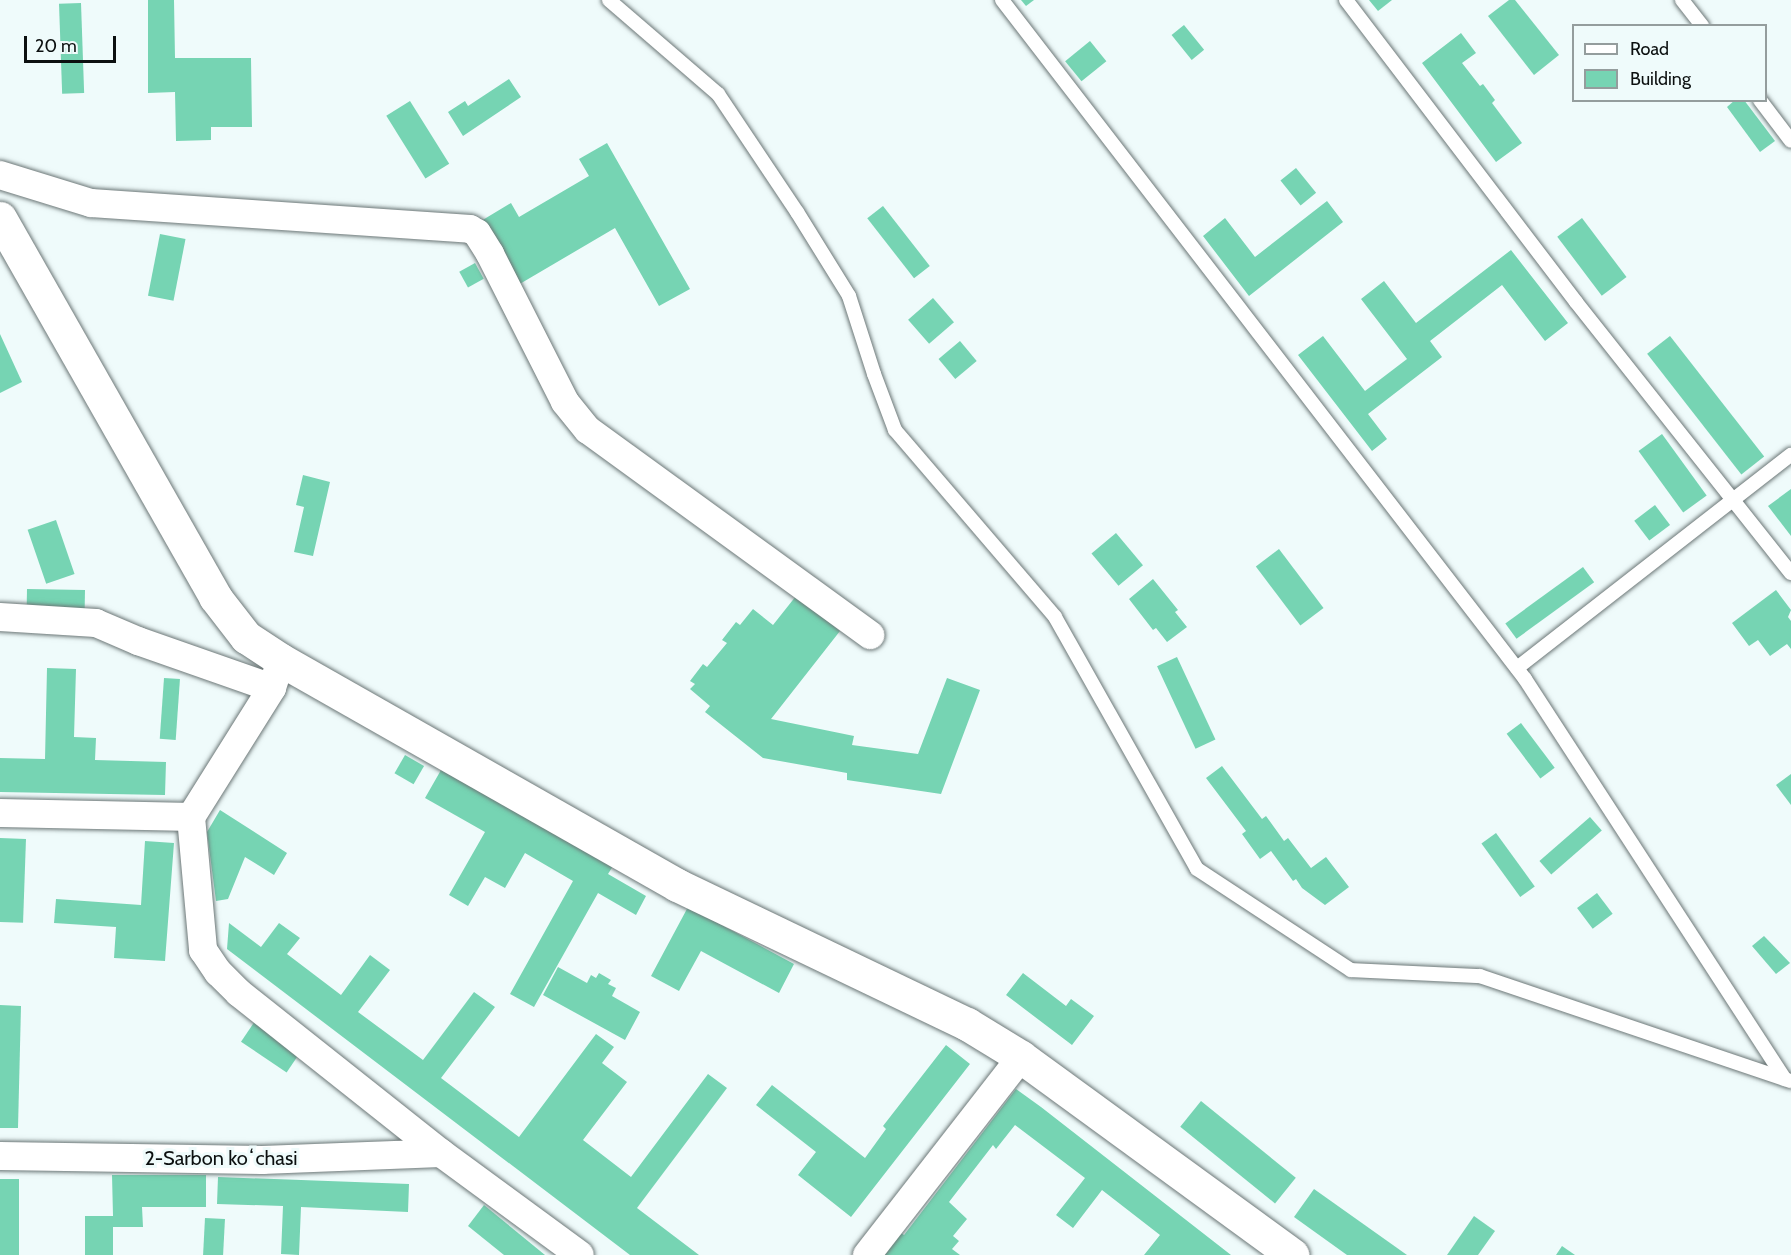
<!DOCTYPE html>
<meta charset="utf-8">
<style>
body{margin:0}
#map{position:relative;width:1791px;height:1255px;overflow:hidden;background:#effbfb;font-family:Cabin,sans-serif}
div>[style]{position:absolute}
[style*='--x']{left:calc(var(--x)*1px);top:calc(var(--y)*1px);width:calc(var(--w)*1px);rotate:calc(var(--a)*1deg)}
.building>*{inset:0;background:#76d4b3;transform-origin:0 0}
.roads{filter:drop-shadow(0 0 2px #6c7777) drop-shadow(0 0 2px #6c7777)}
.lane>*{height:14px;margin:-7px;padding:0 7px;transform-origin:7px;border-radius:7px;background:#fff}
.street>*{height:28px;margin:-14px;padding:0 14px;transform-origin:14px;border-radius:14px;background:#fff}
.secondary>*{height:33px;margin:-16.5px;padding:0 16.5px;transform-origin:16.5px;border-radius:16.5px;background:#fff}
span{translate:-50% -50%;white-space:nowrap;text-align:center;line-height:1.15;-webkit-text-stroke:6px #effbfb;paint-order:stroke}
.street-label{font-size:20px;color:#0c1010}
.legend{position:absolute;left:1572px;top:24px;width:195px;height:78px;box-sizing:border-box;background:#effbfb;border:2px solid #949d9d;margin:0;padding:8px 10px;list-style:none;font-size:18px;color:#0c1010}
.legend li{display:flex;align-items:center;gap:12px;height:30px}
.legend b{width:30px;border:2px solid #949d9d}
.scale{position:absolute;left:24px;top:36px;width:92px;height:27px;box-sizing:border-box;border:3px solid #0c1010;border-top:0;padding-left:8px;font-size:18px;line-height:21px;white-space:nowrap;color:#0c1010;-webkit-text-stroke:4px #effbfb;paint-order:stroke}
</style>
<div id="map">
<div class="building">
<i style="clip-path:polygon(148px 0,174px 0,175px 58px,251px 58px,252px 127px,211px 127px,211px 140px,176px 141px,175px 92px,148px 93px)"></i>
<i style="clip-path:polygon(1021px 0,1034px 0,1026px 6px)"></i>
<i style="clip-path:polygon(1369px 0,1392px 0,1378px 11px)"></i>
<i style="clip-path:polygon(1509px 0,1515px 0,1559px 55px,1534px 75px,1488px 16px)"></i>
<i style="left:81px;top:3px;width:90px;height:22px;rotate:88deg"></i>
<i style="left:1184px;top:25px;width:32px;height:16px;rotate:51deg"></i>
<i style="clip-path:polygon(1461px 33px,1476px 53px,1462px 63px,1480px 86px,1483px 84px,1495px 100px,1492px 103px,1522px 143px,1496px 162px,1422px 63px)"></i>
<i style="left:1090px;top:41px;width:26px;height:32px;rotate:51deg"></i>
<i style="clip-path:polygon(509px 79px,521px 97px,463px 136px,448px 112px,465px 101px,468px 106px)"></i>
<i style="clip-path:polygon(1735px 100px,1744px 100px,1775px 141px,1760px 152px,1727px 107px)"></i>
<i style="left:410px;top:101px;width:74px;height:28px;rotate:58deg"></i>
<i style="clip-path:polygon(607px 143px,690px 289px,659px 306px,615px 228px,518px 285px,481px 221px,511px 203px,519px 217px,589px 176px,579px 159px)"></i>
<i style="left:1296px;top:168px;width:32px;height:20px;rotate:51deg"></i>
<i style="clip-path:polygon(1327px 201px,1343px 222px,1249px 296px,1203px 236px,1225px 218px,1255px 257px)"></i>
<i style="left:883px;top:206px;width:76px;height:20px;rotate:52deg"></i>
<i style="left:1582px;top:218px;width:74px;height:31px;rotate:53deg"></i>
<i style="left:160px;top:234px;width:26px;height:63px;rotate:11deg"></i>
<i style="clip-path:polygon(1511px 250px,1568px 323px,1545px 341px,1502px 285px,1430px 341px,1442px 357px,1368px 414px,1387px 439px,1372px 451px,1298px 355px,1323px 336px,1365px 391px,1407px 359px,1361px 299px,1384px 281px,1416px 323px)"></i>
<i style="left:475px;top:263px;width:18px;height:18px;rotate:61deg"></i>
<i style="left:933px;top:298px;width:32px;height:33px;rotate:49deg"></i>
<i style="clip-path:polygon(0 334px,22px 382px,0 393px)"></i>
<i style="left:1670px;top:336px;width:153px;height:29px;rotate:52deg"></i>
<i style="left:960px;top:341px;width:26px;height:28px;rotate:50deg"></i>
<i style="left:1662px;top:434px;width:76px;height:29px;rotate:54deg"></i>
<i style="clip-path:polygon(303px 475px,330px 482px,313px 556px,294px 552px,304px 507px,296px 505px)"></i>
<i style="clip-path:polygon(1791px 489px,1791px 536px,1768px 506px)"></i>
<i style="left:1655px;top:505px;width:25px;height:26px;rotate:53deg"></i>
<i style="left:56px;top:520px;width:57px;height:30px;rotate:71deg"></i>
<i style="left:1116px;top:533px;width:42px;height:32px;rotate:50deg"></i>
<i style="left:1279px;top:549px;width:74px;height:29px;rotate:53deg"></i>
<i style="left:1583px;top:567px;width:19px;height:96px;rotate:54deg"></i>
<i style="clip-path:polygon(1153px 579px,1178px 610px,1175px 612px,1187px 627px,1167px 642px,1156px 628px,1153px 630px,1129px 599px)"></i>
<i style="left:27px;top:589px;width:58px;height:20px;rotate:1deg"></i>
<i style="clip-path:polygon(1776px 590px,1791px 610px,1788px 617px,1791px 621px,1791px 649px,1787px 644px,1770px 656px,1758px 640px,1749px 646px,1732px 623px)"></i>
<i style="clip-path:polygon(796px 596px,840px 631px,771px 719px,854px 736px,852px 745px,918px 754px,947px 678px,980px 690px,941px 794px,847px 780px,847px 773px,763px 758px,705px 712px,710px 706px,690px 689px,695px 684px,690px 681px,703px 664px,707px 667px,727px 643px,722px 640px,736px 622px,740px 625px,753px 609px,773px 625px)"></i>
<i style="left:1177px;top:657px;width:91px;height:22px;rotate:65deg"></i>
<i style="clip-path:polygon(47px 668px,76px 669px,74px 737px,96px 738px,95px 760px,166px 762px,165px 795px,0 792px,0 758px,45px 759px)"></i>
<i style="left:164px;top:678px;width:16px;height:61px;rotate:4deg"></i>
<i style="left:1521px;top:723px;width:56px;height:18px;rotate:53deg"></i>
<i style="left:405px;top:755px;width:22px;height:21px;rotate:30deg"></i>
<i style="clip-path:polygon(1222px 766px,1262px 819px,1266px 816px,1284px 841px,1288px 838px,1311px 868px,1326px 857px,1349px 887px,1325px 905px,1302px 888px,1296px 879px,1293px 881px,1271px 851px,1260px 859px,1242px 834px,1246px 831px,1206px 778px)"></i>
<i style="clip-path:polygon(441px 770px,613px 866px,608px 874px,646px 896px,636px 915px,598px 893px,534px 1007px,510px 994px,573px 881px,525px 853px,505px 888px,485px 877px,468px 906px,449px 895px,485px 832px,425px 798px)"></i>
<i style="clip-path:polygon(1791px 774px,1791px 805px,1776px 785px)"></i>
<i style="clip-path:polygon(220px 810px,287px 853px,274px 875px,245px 857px,228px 899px,216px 901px,207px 832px)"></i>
<i style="left:1590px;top:817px;width:18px;height:67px;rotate:49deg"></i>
<i style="left:1496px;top:833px;width:66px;height:18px;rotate:54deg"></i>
<i style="left:0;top:838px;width:26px;height:84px;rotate:2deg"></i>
<i style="clip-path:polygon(145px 841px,174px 843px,165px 961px,114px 958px,116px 927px,54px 923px,56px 899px,141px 905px)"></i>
<i style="left:1597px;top:893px;width:26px;height:25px;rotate:53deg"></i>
<i style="clip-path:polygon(688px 907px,794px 964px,779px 993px,701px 951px,679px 991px,651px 976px)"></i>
<i style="clip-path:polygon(229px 923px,261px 947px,279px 923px,300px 938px,287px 954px,341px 995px,370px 955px,390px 970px,358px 1012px,423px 1060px,474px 992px,495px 1007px,441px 1078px,519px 1137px,596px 1034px,614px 1047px,602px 1063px,627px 1082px,583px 1140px,631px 1177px,708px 1074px,727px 1088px,637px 1208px,699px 1255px,630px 1255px,227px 949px)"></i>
<i style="clip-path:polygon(1764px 936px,1790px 963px,1776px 974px,1752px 946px)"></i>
<i style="clip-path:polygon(558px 967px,587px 983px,591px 975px,596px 978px,599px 973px,611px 980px,608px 984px,616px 988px,612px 996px,640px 1012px,625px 1040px,543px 995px)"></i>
<i style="clip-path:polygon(1023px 973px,1066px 1006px,1071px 999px,1094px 1016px,1072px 1045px,1006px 995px)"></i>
<i style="clip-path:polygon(0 1005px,21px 1006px,18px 1128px,0 1128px)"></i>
<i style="left:255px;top:1021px;width:55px;height:25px;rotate:34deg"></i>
<i style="clip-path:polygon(946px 1045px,970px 1064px,851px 1217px,798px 1175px,816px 1152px,756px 1105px,772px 1085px,865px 1158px,886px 1129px,883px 1126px)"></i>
<i style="clip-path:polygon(1016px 1089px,1041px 1107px,1231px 1255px,1144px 1255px,1160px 1235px,1102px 1190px,1073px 1228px,1056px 1215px,1085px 1178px,1015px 1125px,996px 1149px,993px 1145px,949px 1202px,967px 1219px,953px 1236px,959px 1241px,952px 1249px,960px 1255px,878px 1255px,897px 1230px,904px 1235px)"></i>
<i style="left:1201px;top:1101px;width:122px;height:33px;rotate:39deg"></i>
<i style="clip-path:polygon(112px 1175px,206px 1175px,206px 1207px,142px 1207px,143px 1227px,113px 1227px,113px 1255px,85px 1255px,85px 1216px,113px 1216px)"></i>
<i style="clip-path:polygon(218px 1177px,409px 1184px,408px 1212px,301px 1207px,299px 1255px,281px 1254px,283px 1206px,217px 1204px)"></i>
<i style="left:0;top:1179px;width:19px;height:76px"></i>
<i style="clip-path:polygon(1314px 1189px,1407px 1255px,1347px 1255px,1294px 1217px)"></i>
<i style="clip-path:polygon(484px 1205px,545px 1255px,504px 1255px,468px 1226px)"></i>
<i style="clip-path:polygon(1474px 1216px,1495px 1231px,1478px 1255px,1447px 1255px)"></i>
<i style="left:205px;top:1218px;width:20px;height:37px;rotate:3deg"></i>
<i style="clip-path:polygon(1562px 1246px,1575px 1255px,1556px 1255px)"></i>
</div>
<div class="roads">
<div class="lane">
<i style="--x:609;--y:0;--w:144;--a:40.8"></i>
<i style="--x:718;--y:94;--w:142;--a:56.2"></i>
<i style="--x:797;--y:212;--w:99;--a:58.2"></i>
<i style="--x:849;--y:296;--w:82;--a:72.2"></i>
<i style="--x:874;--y:374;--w:60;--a:69.4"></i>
<i style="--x:895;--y:430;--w:246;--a:49.4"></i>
<i style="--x:1055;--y:617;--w:289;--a:60.6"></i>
<i style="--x:1197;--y:869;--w:184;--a:33.3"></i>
<i style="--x:1351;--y:970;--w:129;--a:2.7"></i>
<i style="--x:1480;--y:976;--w:328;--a:18.7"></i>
<i style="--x:1002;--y:0;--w:857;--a:52.39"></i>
<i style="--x:1525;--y:679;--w:477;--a:57"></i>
<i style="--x:1346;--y:0;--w:380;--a:52.7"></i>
<i style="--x:1576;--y:302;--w:346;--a:51.6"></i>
<i style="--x:1682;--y:0;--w:33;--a:52"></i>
<i style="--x:1760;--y:100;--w:51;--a:52.9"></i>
<i style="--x:1517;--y:668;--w:347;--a:-37.9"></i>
</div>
<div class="street">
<i style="--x:0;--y:175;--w:95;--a:17.1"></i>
<i style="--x:91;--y:203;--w:380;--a:3.9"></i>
<i style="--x:470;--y:229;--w:8;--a:30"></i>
<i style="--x:477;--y:233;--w:25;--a:58"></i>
<i style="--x:490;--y:254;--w:166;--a:63.1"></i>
<i style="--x:565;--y:402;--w:36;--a:51"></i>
<i style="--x:588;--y:430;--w:349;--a:36"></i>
<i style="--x:0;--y:617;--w:96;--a:3.6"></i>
<i style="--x:96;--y:623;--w:46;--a:23.2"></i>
<i style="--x:138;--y:641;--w:142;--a:19.3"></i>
<i style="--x:281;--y:660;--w:29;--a:108"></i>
<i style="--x:272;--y:688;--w:152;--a:122.1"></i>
<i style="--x:191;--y:817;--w:134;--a:84.8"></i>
<i style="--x:203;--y:950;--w:27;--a:56"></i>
<i style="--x:218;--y:972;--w:30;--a:45"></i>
<i style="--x:239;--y:993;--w:258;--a:38.4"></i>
<i style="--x:441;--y:1153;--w:172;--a:36.3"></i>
<i style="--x:0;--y:813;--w:191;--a:1.2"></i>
<i style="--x:0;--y:1156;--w:262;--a:0.9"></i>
<i style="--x:262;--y:1160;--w:179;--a:-2.2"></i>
<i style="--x:867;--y:1255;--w:251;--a:-52.1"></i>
</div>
<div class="secondary">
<i style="--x:0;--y:218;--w:436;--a:60.4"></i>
<i style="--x:215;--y:597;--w:51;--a:52.2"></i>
<i style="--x:246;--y:637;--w:42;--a:33.3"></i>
<i style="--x:281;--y:660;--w:455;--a:29.6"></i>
<i style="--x:677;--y:885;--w:322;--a:25.6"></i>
<i style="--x:967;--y:1024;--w:63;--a:31.4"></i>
<i style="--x:1021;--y:1057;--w:336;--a:36.1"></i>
</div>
</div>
<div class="street-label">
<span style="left:221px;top:1158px">2-Sarbon koʻchasi</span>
</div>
<ul class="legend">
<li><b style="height:8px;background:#fff"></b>Road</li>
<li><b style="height:16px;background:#76d4b3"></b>Building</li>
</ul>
<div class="scale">20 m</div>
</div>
